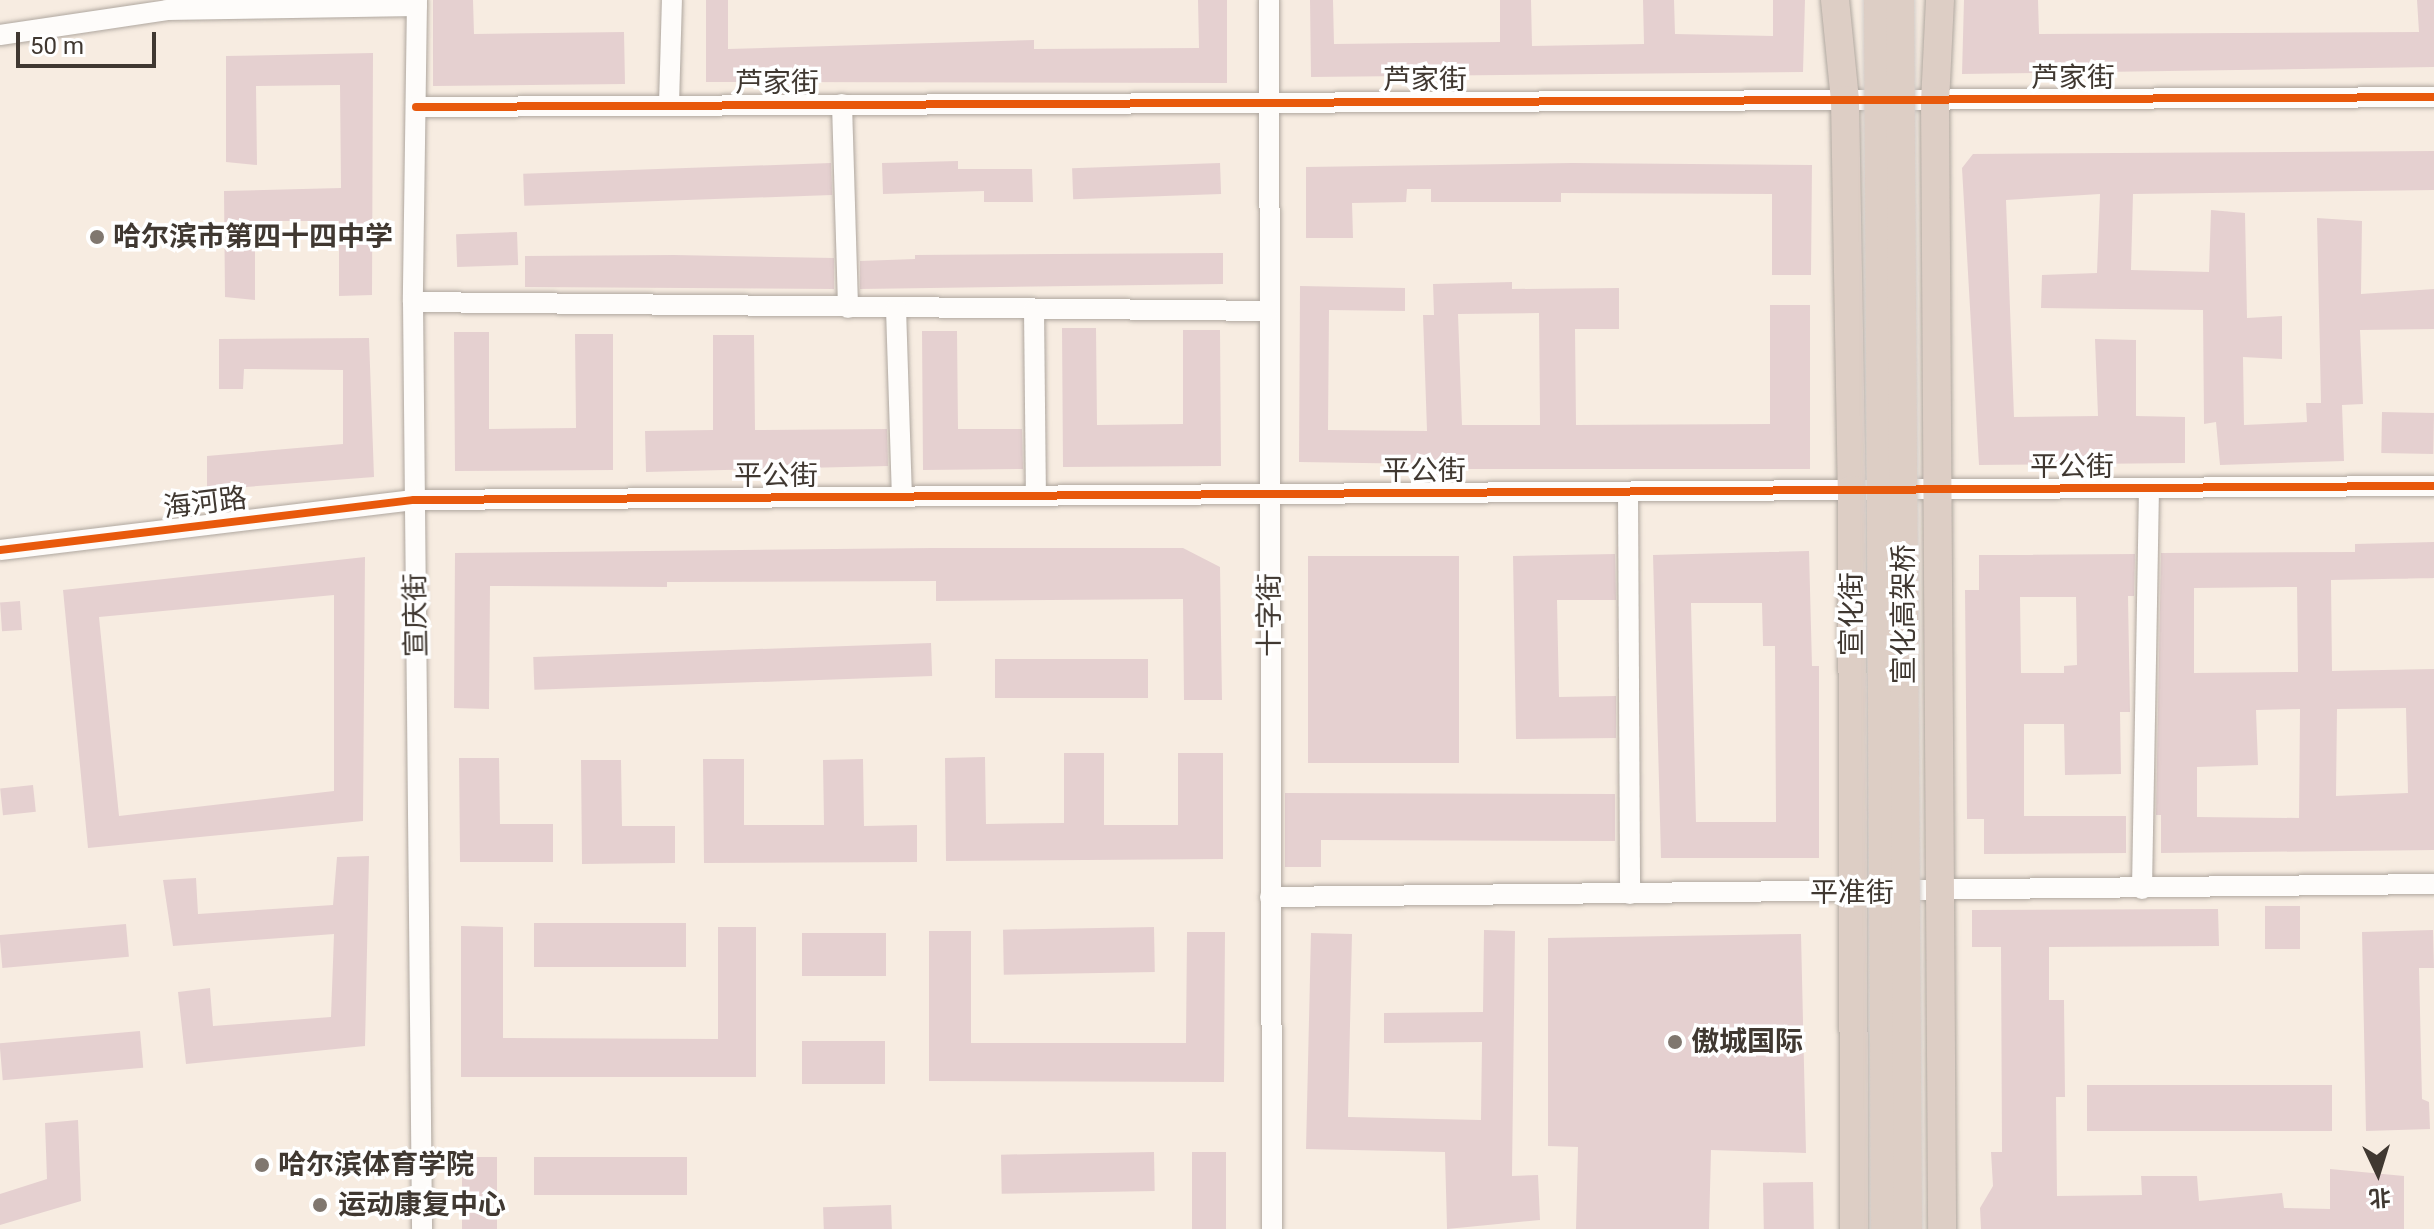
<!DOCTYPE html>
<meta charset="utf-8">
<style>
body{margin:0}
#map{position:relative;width:2434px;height:1229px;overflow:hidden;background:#f7ece1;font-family:Roboto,"Noto Sans SC",sans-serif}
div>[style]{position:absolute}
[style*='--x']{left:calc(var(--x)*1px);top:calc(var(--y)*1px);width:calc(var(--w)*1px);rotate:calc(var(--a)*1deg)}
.building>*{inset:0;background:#e5d0d0;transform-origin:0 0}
.roads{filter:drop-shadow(0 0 2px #afa79f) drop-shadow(0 0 2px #afa79f)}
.minor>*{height:20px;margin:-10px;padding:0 10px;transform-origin:10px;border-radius:10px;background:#fefcfa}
.highway>*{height:28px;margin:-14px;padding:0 14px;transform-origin:14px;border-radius:14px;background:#ddcec5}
.bridges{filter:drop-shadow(0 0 2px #d2ccc8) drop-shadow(0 0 2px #d2ccc8)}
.highway-bridge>*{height:28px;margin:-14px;padding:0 14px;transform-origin:14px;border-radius:14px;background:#ddcec5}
.cycleway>*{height:8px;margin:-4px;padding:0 4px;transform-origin:4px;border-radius:4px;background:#e8590c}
.dots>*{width:22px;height:22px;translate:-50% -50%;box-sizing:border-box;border:4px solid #fff;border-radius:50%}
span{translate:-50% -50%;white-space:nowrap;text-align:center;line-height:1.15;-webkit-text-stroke:7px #fff;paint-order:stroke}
.street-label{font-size:28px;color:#403831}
.poi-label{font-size:28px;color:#403831;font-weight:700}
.left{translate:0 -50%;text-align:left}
.north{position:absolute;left:2338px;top:1133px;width:80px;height:80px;-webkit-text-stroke:6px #fff;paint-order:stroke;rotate:176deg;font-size:22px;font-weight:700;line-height:32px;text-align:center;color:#403831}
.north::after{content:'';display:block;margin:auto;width:28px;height:36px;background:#403831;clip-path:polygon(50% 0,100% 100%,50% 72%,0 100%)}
.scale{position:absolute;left:16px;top:32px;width:140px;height:36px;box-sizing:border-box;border:4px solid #403831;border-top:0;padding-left:10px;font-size:24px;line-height:28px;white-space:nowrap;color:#403831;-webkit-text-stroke:6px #fff;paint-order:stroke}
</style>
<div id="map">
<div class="building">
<i style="clip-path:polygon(433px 0,473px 0,474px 34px,624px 32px,625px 84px,433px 86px)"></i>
<i style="clip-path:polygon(706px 0,728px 0,728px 49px,1034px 40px,1034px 49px,1199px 48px,1198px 0,1227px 0,1227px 83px,706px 82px)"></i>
<i style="clip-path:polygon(1310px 0,1333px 0,1334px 44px,1500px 42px,1500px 0,1531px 0,1532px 46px,1644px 44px,1643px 0,1674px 0,1675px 34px,1773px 36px,1773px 0,1805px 0,1803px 72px,1311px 77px)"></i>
<i style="clip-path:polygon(1964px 0,2038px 0,2039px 34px,2419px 32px,2417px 0,2434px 0,2434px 67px,1962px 74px)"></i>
<i style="clip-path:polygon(373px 53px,372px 295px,339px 296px,339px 221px,255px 221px,255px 300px,225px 297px,224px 191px,341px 188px,340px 85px,256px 86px,257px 165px,226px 162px,226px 56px)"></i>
<i style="clip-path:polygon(2434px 151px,2434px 190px,2133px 194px,2131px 270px,2209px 272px,2211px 210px,2245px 213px,2247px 318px,2282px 316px,2282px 359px,2243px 357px,2244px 425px,2307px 422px,2306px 403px,2321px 403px,2317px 218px,2362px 221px,2361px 294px,2434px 289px,2434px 329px,2360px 330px,2363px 404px,2342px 405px,2344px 461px,2220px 465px,2216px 422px,2204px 424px,2203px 310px,2041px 308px,2042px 275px,2097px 273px,2100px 194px,2006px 200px,2014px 417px,2098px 416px,2095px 339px,2136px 340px,2136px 416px,2185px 417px,2185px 463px,1979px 465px,1962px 168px,1973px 154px)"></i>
<i style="clip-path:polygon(958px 161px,958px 169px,1032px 169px,1033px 202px,984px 202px,984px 191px,883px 194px,882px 163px)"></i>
<i style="left:831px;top:163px;width:32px;height:308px;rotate:88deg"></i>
<i style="left:1220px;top:163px;width:31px;height:148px;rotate:88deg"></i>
<i style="clip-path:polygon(1572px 163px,1812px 165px,1811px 275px,1772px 275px,1772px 194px,1561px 193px,1561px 202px,1431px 202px,1431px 189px,1407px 189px,1406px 202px,1352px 203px,1353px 238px,1306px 238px,1306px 167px)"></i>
<i style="left:517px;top:232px;width:33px;height:61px;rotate:88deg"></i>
<i style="clip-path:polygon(1223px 253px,1223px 284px,860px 289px,860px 261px,915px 259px,915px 255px)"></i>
<i style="clip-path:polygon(674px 255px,834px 258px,834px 289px,525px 287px,525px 256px)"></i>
<i style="clip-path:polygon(evenodd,1512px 282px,1512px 289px,1619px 288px,1619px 329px,1575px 329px,1576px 425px,1770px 424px,1770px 305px,1810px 305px,1810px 469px,1427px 469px,1427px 464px,1299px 462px,1300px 286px,1405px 288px,1405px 311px,1329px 310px,1328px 430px,1427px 431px,1423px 315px,1434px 315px,1433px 284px,1512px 282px,1539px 313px,1540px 425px,1462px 425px,1458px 314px,1539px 313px)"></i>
<i style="clip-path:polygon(1062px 328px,1096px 328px,1097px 425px,1183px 424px,1183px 330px,1220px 330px,1221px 466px,1063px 467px)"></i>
<i style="clip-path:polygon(922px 331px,957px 331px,958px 429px,1022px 429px,1023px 469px,923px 470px)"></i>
<i style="clip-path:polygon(454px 332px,489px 332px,489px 429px,576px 428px,575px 334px,613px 334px,613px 470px,455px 471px)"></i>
<i style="clip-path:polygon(713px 335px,754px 335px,755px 430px,887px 429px,888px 466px,646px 472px,645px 431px,713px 430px)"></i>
<i style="clip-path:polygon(369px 338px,374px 477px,207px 490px,207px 456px,343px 444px,343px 370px,244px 369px,243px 389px,219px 389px,219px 339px)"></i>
<i style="left:2382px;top:412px;width:52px;height:41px;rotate:1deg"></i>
<i style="clip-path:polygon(evenodd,2434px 542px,2434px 578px,2331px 580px,2332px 671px,2434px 669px,2434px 850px,2161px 853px,2161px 815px,2156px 815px,2161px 553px,2355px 552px,2355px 544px,2434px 542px,2297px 587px,2298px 672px,2194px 673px,2194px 588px,2297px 587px,2434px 542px,2406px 708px,2408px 793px,2336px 796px,2337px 709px,2406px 708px,2434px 542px,2300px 709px,2299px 818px,2197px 817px,2197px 767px,2258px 765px,2256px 710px,2300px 709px)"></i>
<i style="clip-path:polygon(932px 548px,1183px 548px,1220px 567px,1222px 700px,1184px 700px,1183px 599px,936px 601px,936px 581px,667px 582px,667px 587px,490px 586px,489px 709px,454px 708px,455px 553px)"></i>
<i style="clip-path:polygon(evenodd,1809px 551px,1812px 666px,1819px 666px,1819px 858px,1661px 858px,1653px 555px,1809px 551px,1691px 603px,1762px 603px,1763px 646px,1775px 646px,1776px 822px,1696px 822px,1691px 603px)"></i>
<i style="clip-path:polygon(1615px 554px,1616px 600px,1557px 600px,1559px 697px,1616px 696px,1616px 738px,1516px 739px,1513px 556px)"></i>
<i style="clip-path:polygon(evenodd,2135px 554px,2134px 596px,2128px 596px,2130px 712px,2120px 712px,2121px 774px,2065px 775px,2064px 724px,2024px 724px,2024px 816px,2126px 816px,2126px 853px,1984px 854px,1984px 819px,1967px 819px,1965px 590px,1979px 590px,1979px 555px,2135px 554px,2020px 597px,2076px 597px,2077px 665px,2064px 666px,2064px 673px,2021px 673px,2020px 597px)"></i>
<i style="left:1459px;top:556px;width:207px;height:151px;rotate:90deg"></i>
<i style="clip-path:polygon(evenodd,365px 557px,363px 821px,88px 848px,63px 590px,365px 557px,334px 595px,334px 791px,119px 816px,99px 617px,334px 595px)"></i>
<i style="left:20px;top:601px;width:29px;height:20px;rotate:86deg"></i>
<i style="left:931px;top:643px;width:33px;height:398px;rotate:88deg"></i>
<i style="left:995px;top:659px;width:153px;height:39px"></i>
<i style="clip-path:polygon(1064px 753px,1104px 753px,1104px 825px,1178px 825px,1178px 753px,1223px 753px,1223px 859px,946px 861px,945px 758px,985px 757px,986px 824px,1064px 823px)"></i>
<i style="clip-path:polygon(459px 758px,499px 758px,500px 824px,553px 824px,553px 862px,460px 862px)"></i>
<i style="clip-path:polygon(703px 759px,744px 759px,744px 825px,824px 825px,823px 760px,863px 759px,864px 826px,917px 825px,917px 862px,704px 863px)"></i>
<i style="clip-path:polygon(581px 760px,621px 760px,622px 826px,675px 826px,675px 863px,582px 864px)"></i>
<i style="left:33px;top:785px;width:27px;height:33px;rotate:84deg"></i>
<i style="clip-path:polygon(1285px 793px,1615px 794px,1615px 841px,1321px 840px,1321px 867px,1285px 867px)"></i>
<i style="clip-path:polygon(369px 856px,365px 1046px,186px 1064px,178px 992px,210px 988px,213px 1026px,331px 1017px,334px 934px,173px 946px,163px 880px,196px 878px,198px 914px,333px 905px,337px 857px)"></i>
<i style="left:2265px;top:906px;width:35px;height:43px"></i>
<i style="clip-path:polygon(2218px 909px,2219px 946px,2049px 947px,2049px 1000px,2064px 1000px,2065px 1097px,2056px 1097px,2057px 1196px,2142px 1195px,2141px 1176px,2197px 1176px,2199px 1201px,2282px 1193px,2284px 1208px,2330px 1209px,2330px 1169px,2404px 1176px,2404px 1229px,1981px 1229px,1980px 1208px,1993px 1186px,1991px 1152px,2002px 1152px,2001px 947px,1972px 947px,1972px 910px)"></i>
<i style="left:686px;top:923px;width:44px;height:152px;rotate:90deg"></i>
<i style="left:126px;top:924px;width:33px;height:127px;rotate:85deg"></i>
<i style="clip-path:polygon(461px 926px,503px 927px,503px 1038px,718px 1039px,718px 927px,756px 927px,756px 1077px,461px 1077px)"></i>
<i style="left:1154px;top:927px;width:45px;height:151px;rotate:89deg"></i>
<i style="clip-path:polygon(1484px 930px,1515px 931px,1512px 1176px,1538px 1175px,1540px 1220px,1447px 1229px,1445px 1152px,1306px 1149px,1311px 933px,1352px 934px,1348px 1117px,1481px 1120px,1482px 1042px,1384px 1043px,1384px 1013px,1483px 1012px)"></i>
<i style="clip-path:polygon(2433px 930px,2434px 968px,2419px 968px,2422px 1099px,2429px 1102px,2430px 1129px,2366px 1131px,2362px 932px)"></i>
<i style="clip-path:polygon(929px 931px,971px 931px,971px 1043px,1186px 1043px,1187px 932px,1225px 932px,1224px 1082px,929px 1081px)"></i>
<i style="left:802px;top:933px;width:84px;height:43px"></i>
<i style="clip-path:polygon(1801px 934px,1806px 1153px,1711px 1150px,1709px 1229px,1576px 1229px,1578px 1147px,1548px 1146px,1548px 938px)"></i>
<i style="left:140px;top:1031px;width:37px;height:141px;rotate:85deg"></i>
<i style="left:802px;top:1041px;width:83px;height:43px"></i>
<i style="left:2087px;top:1085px;width:245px;height:46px"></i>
<i style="clip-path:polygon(78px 1120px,81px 1201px,0 1225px,0 1194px,47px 1179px,45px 1123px)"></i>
<i style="left:1154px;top:1152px;width:39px;height:153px;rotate:89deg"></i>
<i style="left:1192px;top:1152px;width:34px;height:77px"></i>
<i style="left:462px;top:1157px;width:35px;height:72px"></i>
<i style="left:534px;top:1157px;width:153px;height:38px"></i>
<i style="left:1813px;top:1182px;width:47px;height:50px;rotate:89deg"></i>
<i style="left:891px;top:1205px;width:24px;height:68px;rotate:88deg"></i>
</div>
<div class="roads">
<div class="minor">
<i style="--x:417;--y:0;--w:302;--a:90.8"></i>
<i style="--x:413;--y:302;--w:927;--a:89.44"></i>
<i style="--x:1269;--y:0;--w:1229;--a:89.86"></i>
<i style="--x:0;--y:35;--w:169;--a:-8.5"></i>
<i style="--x:167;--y:10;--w:250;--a:-0.9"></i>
<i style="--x:842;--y:104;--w:204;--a:88.3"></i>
<i style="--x:669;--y:105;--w:105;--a:-88.4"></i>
<i style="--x:416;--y:107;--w:2018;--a:-0.28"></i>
<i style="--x:413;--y:302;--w:855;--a:0.6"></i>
<i style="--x:896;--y:308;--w:189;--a:88.2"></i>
<i style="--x:1034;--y:309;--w:187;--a:89.4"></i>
<i style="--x:1628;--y:492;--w:402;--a:89.7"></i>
<i style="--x:0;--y:550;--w:417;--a:-6.9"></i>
<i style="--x:414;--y:500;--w:2020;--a:-0.4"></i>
<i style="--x:2142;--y:889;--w:401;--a:-89"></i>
<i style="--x:1270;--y:897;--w:1164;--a:-0.64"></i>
</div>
<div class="highway">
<i style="--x:1835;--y:0;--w:100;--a:84.3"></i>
<i style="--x:1845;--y:100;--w:390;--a:89"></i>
<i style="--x:1852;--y:490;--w:739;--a:89.84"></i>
<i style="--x:1940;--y:0;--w:101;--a:92.8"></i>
<i style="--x:1935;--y:101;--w:1128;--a:89.64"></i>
</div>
</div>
<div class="bridges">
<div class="highway-bridge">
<i style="--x:1878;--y:0;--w:1229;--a:89.67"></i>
<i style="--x:1900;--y:0;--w:1229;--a:89.63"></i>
</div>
</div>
<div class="cycleway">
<i style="--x:416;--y:107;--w:2018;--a:-0.28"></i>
<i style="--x:0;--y:550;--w:417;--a:-6.9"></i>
<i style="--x:414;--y:500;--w:2020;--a:-0.4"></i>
</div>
<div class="dots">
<i style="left:97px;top:237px;background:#80776f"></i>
<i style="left:1675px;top:1042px;background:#80776f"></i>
<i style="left:262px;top:1165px;background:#80776f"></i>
<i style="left:320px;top:1205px;background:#80776f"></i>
</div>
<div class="street-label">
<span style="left:2073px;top:78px">芦家街</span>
<span style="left:1425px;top:80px">芦家街</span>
<span style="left:777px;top:83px">芦家街</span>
<span style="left:2072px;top:467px">平公街</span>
<span style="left:1424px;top:471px">平公街</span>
<span style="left:776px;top:476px">平公街</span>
<span style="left:205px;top:503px;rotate:-7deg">海河路</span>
<span style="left:1852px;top:614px;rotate:-90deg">宣化街</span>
<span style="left:1904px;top:614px;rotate:-90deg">宣化高架桥</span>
<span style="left:416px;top:615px;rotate:-91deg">宣庆街</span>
<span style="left:1270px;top:615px;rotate:-90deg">十字街</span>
<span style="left:1852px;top:893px">平准街</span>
</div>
<div class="poi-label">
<span class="left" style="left:113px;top:237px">哈尔滨市第四十四中学</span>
<span class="left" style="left:1691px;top:1042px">傲城国际</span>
<span class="left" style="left:278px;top:1165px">哈尔滨体育学院</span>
<span class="left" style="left:338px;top:1205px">运动康复中心</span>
</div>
<div class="north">北</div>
<div class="scale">50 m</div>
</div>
